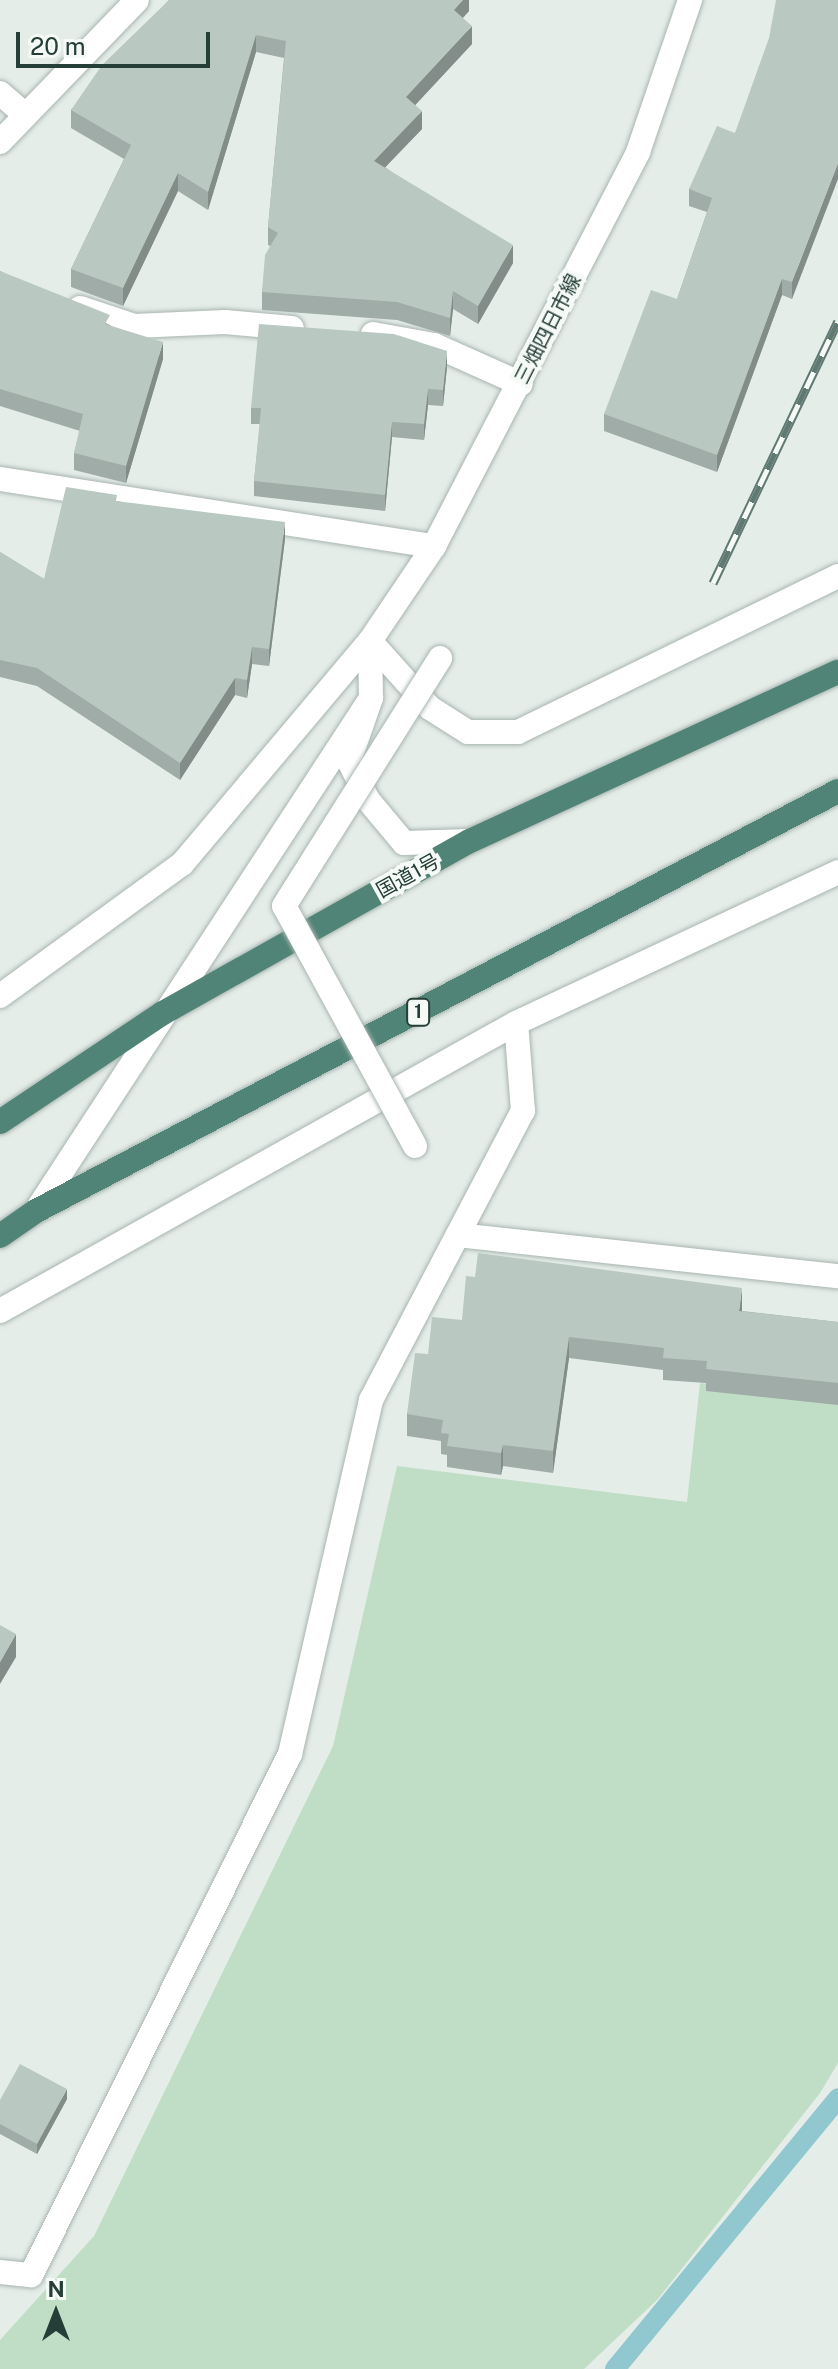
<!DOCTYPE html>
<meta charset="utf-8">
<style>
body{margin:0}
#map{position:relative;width:838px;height:2369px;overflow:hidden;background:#e5ede9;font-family:"Public Sans","Noto Sans JP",sans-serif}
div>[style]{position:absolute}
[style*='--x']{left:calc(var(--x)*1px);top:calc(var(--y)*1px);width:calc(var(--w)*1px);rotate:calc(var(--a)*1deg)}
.green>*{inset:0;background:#c0ddc6}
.stream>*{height:20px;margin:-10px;padding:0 10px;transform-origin:10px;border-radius:10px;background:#91c7ce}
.roads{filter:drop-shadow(0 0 2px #a8b5b0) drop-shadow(0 0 2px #a8b5b0)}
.service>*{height:24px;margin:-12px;padding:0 12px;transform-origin:12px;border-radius:12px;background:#fff}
.minor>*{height:24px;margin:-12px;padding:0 12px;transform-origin:12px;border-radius:12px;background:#fff}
.secondary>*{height:24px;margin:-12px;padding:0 12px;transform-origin:12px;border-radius:12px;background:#fff}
.trunk>*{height:24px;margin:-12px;padding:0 12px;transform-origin:12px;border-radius:12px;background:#508476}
.rail>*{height:9px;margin-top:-4.5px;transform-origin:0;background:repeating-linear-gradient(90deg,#f5faf7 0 18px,#607972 0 36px);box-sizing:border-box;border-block:2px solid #607972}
.bridges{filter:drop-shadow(0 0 2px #a8b5b0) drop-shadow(0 0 2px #a8b5b0)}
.pedestrian-bridge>*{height:24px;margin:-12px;padding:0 12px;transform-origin:12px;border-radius:12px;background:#fff}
.wall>*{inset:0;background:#a0aca7}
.shaded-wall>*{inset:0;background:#828c88}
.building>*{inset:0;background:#bac8c2}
span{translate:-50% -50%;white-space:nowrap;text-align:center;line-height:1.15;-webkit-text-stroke:8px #f5faf7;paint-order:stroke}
.shield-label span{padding:2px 6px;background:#f5faf7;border:2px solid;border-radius:6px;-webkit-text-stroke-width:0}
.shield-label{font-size:18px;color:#253e37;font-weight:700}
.street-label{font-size:20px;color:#253e37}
.north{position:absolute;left:16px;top:2273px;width:80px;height:80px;-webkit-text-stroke:6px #f5faf7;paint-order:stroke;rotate:0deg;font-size:22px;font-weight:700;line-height:32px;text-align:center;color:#253e37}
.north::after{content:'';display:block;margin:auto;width:28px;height:36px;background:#253e37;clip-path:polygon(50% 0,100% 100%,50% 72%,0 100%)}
.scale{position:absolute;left:16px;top:32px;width:194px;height:36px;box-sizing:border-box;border:4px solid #253e37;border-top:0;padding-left:10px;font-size:24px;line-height:28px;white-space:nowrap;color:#253e37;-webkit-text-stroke:6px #f5faf7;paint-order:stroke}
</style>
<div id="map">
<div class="green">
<i style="clip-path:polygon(700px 1383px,838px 1398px,838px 2063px,820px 2093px,658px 2299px,584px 2369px,0 2369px,0 2340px,94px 2236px,333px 1746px,397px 1466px,687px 1502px)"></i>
</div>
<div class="stream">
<i style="--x:615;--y:2369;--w:351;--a:-50.5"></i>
</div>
<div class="roads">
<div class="service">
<i style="--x:0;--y:93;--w:33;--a:41"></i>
<i style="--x:80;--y:308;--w:57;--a:18.4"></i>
<i style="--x:134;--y:326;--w:91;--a:-2.5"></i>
<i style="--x:225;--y:322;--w:67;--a:5.1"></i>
<i style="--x:373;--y:334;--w:62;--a:10.2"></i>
<i style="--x:434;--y:345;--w:95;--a:24.1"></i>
<i style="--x:0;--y:479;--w:439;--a:8.8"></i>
<i style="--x:458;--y:1235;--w:382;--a:6.2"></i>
<i style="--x:0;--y:2272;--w:31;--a:6"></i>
<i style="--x:31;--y:2275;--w:582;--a:-63.57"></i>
<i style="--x:290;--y:1754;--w:363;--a:-77.1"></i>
<i style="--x:371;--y:1400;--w:327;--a:-62.3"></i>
<i style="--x:523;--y:1111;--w:88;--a:-94.5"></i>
</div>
<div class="minor">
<i style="--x:0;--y:142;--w:197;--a:-46"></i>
<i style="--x:370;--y:641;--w:90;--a:48.2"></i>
<i style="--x:430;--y:708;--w:45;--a:32.3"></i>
<i style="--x:468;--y:732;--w:50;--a:0"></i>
<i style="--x:518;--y:732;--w:356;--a:-26"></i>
<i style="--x:0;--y:1311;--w:591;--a:-29.17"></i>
<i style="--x:516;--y:1023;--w:356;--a:-25.1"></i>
</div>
<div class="secondary">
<i style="--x:370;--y:641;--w:57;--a:89"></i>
<i style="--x:371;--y:698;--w:67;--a:109.2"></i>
<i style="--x:349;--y:761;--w:43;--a:64"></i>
<i style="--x:368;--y:800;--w:56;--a:50.1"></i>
<i style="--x:404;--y:843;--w:66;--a:-1.7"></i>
<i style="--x:0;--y:996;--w:225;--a:-36"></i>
<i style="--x:182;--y:864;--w:292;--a:-49.9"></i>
<i style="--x:370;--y:641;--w:115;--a:-56"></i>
<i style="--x:434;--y:546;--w:444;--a:-62.6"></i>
<i style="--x:638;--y:152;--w:161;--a:-71.1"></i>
<i style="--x:36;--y:1211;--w:613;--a:-56.85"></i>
</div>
<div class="trunk">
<i style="--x:0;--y:1122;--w:196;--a:-33.8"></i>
<i style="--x:163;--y:1013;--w:352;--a:-29.3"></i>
<i style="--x:470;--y:841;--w:405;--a:-24.7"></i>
<i style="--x:0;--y:1236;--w:44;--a:-34.8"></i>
<i style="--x:36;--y:1211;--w:905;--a:-27.64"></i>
</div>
</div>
<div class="rail">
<i style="--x:713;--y:583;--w:290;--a:-64.5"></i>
</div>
<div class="bridges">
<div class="pedestrian-bridge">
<i style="--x:415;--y:1146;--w:273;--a:-118.6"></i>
<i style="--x:284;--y:906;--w:293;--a:-57.8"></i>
</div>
</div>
<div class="wall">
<i style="clip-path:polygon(169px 0,469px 0,469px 11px,463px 18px,472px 44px,415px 105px,422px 129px,385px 167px,513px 263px,478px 324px,453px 309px,450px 336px,397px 320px,262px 310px,262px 292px,270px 246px,268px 245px,268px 227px,284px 58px,256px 52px,208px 210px,178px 191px,123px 306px,71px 287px,71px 269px,124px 159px,71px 128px,71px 110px)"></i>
<i style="clip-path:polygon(838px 0,792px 299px,782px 295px,717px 472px,604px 431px,604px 414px,677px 299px,707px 212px,689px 206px,689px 189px,735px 133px)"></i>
<i style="clip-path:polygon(0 271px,110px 325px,163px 359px,126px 483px,74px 470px,74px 453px,80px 431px,0 406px)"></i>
<i style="clip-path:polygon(447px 367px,443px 406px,428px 405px,424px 440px,392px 437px,385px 511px,254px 496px,254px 481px,260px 424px,251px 424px,251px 408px)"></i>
<i style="clip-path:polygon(117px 501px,285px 539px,269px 666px,252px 664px,247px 698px,235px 695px,180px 780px,37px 686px,0 677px,0 552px,44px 579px)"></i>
<i style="clip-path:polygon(475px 1277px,742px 1311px,838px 1322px,838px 1405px,706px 1391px,706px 1383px,663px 1380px,663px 1370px,569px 1358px,553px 1473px,503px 1466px,501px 1475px,447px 1467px,447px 1455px,441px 1454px,441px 1441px,407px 1436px,407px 1414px,428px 1354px,462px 1320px)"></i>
<i style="clip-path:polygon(67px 2099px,37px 2154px,0 2134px,0 2100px)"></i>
</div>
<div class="shaded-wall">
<i style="clip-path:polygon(463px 0,469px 0,469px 11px,454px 27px,454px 10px)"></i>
<i style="clip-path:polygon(472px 26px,472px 44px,406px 115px,406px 97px)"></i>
<i style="clip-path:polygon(256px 35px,256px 52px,208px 210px,208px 192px)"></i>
<i style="clip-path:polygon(422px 111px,422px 129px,374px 179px,374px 161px)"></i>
<i style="clip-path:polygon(838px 163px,838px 179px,792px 299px,792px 282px)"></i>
<i style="clip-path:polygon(178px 173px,178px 191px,123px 306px,123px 288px)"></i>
<i style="clip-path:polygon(513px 245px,513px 263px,478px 324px,478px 306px)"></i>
<i style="clip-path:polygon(782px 279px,782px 295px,717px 472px,717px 455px)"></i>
<i style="clip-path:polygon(453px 291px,453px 309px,450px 336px,450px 318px)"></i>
<i style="clip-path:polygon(163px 342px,163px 359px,126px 483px,126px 466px)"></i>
<i style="clip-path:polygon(447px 351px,447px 367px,443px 406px,443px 390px)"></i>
<i style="clip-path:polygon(428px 389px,428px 405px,424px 440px,424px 424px)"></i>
<i style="clip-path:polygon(392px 422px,392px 437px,385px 511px,385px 495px)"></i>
<i style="clip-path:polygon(285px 522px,285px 539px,269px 666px,269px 649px)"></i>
<i style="clip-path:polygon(252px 647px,252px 664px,247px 698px,247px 680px)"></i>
<i style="clip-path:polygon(235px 678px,235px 695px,180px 780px,180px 763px)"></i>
<i style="clip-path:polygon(742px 1288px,742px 1310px,739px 1333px,739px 1311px)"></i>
<i style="clip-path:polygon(569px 1337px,569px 1358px,553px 1473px,553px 1451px)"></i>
<i style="clip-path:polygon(503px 1445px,503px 1466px,501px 1475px,501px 1453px)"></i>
<i style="clip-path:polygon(16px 1634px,16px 1657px,0 1684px,0 1662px)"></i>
<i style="clip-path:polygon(67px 2089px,67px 2099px,37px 2154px,37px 2144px)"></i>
</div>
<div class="building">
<i style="clip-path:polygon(169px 0,463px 0,454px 10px,472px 26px,406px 97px,422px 111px,374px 161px,513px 245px,478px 306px,453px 291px,450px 318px,397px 302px,262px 292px,265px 255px,278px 233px,268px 227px,286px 41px,256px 35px,208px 192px,178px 173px,123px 288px,71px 269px,131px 145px,71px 110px,102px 65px)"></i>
<i style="clip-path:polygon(776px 0,838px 0,838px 163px,792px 282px,782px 279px,717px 455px,604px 414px,651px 290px,677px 299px,712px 198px,689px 189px,717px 126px,735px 133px,769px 38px)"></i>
<i style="clip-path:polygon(0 271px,110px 315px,105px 324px,163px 342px,126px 466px,74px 453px,83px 414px,0 389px)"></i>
<i style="clip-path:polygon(259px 324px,394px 334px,447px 351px,443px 390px,428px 389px,424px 424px,392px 422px,385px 495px,254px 481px,261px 408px,251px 408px)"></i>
<i style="clip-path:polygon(66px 487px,117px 495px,116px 501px,285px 522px,269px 649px,252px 647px,247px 680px,235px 678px,180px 763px,37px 668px,0 660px,0 552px,44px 579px)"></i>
<i style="clip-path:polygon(478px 1253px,742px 1288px,739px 1311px,838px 1322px,838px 1383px,706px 1369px,707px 1361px,663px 1358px,664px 1348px,569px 1337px,553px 1451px,503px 1445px,501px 1453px,447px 1446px,449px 1434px,441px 1433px,443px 1420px,407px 1414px,415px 1353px,428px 1354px,432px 1317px,462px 1320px,466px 1276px,475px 1277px)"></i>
<i style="clip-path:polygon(0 1625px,16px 1634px,0 1662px)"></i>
<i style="clip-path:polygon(20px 2064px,67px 2089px,37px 2144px,0 2124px,0 2100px)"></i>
</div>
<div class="shield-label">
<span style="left:418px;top:1012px">1</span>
</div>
<div class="street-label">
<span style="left:548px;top:329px;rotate:-63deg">三畑四日市線</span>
<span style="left:408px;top:876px;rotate:-29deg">国道1号</span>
</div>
<div class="north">N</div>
<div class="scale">20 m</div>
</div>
